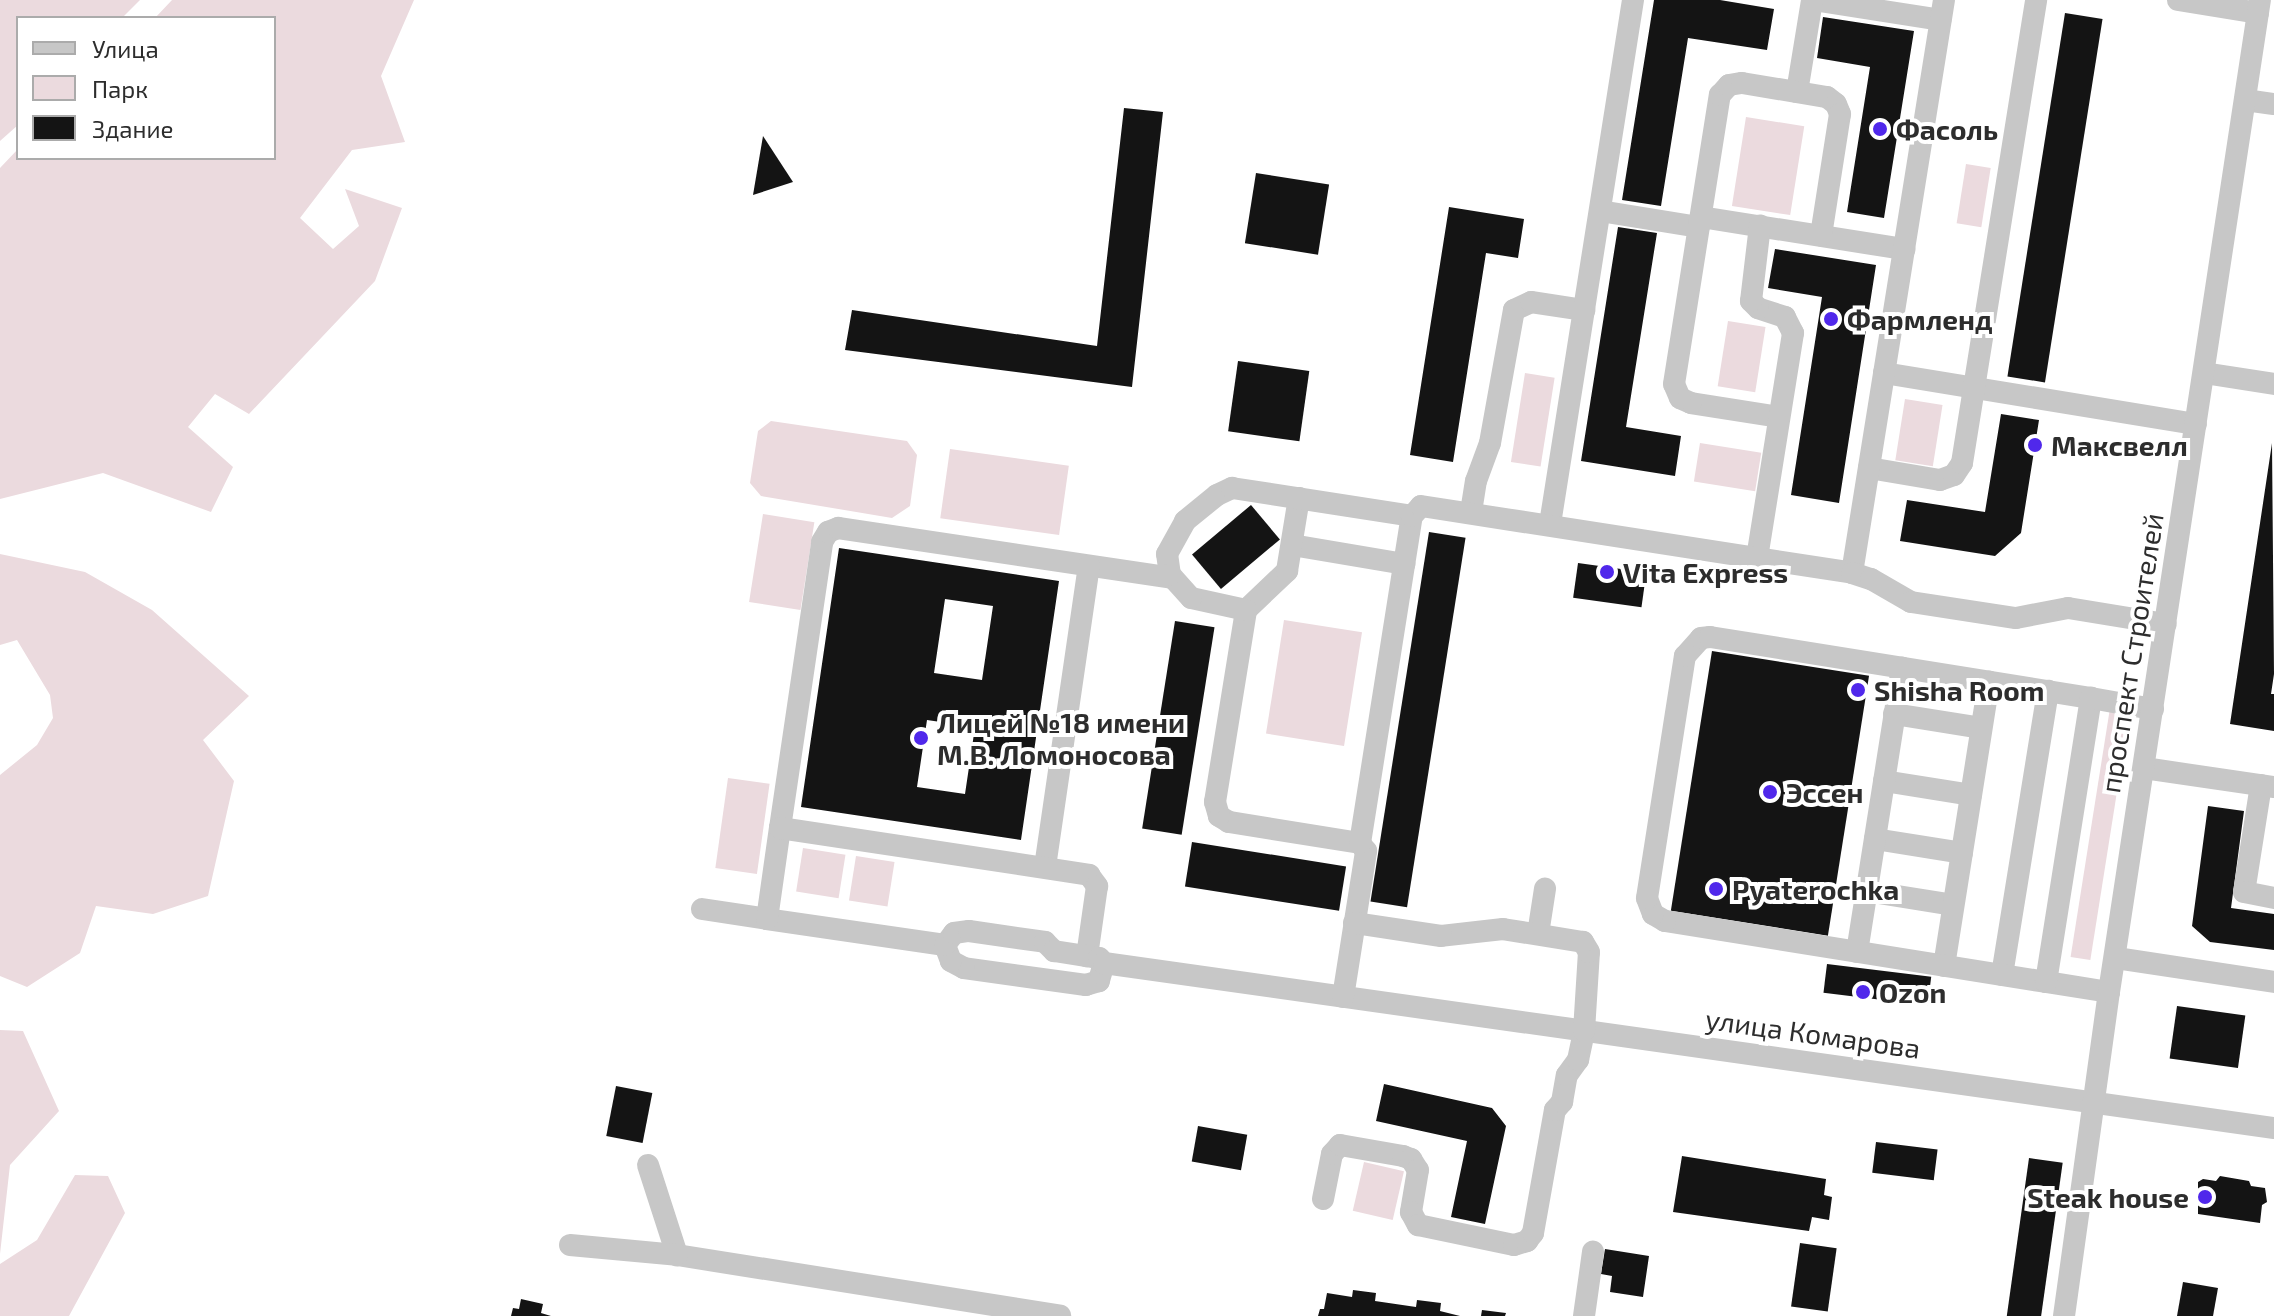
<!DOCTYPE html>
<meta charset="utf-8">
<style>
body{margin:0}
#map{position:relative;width:2274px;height:1316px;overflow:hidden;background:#fff;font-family:"Exo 2",sans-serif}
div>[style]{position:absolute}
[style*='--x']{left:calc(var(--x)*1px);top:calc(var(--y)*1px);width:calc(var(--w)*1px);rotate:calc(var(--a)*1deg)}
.green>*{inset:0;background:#ebdade;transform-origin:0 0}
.building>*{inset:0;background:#141414;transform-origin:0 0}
.minor>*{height:22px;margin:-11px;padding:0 11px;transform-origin:11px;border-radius:11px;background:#c7c7c7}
.dots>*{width:22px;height:22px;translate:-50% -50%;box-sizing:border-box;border:4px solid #fff;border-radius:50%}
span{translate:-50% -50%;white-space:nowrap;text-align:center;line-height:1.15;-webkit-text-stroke:8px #fff;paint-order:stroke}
.poi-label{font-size:28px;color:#2d2d2d;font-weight:700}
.left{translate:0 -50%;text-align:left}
.right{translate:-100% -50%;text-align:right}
.street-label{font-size:28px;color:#2d2d2d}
.legend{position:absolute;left:16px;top:16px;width:260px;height:144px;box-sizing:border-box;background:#fff;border:2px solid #ababab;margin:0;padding:10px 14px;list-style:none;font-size:24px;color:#2d2d2d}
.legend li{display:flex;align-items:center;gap:16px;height:40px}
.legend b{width:40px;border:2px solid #ababab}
</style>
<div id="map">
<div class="green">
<i style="clip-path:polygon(0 0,140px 0,122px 18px,18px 18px,18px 125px,0 141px)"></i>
<i style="clip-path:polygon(172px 0,414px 0,381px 76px,405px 142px,352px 150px,300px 218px,333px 249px,359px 226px,345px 189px,402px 208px,375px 281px,249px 414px,215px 394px,188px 427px,233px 467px,211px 512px,103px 473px,0 499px,0 168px,18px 149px,18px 158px,274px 158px,274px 18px,155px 18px)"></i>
<i style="left:1746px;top:117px;width:59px;height:90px;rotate:9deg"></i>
<i style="left:1966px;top:164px;width:25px;height:60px;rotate:9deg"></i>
<i style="left:1728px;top:321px;width:38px;height:66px;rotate:9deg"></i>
<i style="left:1525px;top:373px;width:30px;height:90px;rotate:9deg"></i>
<i style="left:1905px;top:399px;width:38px;height:62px;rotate:9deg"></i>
<i style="clip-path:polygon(771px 421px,907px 441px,917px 455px,910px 506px,892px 518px,761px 496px,750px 483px,758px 431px)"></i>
<i style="left:1700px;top:443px;width:62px;height:39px;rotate:9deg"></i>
<i style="left:950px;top:449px;width:120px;height:70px;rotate:8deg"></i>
<i style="left:763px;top:514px;width:52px;height:89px;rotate:9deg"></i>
<i style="clip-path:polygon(0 554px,85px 572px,152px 610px,249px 696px,203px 740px,234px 781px,208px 896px,153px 914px,96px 906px,80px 953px,27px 987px,0 976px,0 775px,37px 745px,53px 718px,50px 695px,17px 640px,0 645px)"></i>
<i style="left:1284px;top:620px;width:79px;height:115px;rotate:9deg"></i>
<i style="left:2110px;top:708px;width:20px;height:252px;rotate:9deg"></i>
<i style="left:728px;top:778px;width:42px;height:91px;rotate:8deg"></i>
<i style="left:803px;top:848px;width:43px;height:44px;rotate:9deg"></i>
<i style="left:856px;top:856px;width:39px;height:45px;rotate:9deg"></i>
<i style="clip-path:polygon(0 1030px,23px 1031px,59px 1111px,10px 1165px,0 1254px)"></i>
<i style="left:1364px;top:1162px;width:41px;height:50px;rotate:13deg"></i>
<i style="clip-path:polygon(75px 1175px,108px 1176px,125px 1213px,69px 1316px,0 1316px,0 1264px,37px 1240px)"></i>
</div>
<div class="building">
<i style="clip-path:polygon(1654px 0,1720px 0,1774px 9px,1767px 50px,1688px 38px,1661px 206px,1622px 200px)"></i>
<i style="left:2065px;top:13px;width:38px;height:368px;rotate:9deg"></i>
<i style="clip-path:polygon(1823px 17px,1914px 31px,1884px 218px,1847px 212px,1870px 67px,1817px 58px)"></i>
<i style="clip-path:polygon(1124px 108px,1163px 112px,1132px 387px,845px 350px,852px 310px,1097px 346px)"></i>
<i style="clip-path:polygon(763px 136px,793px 182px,753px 195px)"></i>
<i style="left:1256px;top:173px;width:74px;height:71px;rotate:9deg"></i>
<i style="clip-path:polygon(1449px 207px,1524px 219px,1518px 258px,1486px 253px,1453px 462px,1410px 455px)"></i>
<i style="clip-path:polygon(1618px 227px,1657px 233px,1626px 427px,1681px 436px,1675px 476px,1581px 461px)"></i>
<i style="clip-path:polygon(1775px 249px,1876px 265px,1839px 503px,1791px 495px,1822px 297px,1768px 288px)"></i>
<i style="left:1238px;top:361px;width:72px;height:71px;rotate:8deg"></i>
<i style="clip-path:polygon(2001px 414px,2039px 420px,2021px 533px,1995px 556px,1900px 541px,1907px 500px,1985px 512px)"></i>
<i style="clip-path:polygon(2272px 443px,2274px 674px,2271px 694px,2274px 694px,2274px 731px,2230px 724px)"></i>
<i style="left:1251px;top:505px;width:45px;height:77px;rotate:50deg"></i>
<i style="left:1429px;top:532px;width:37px;height:374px;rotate:9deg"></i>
<i style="clip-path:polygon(evenodd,839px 548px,1059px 581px,1021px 840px,801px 807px,839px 548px,945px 599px,993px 606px,982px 680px,934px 673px,945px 599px,839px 548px,927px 720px,975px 727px,965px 794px,917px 787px,927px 720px)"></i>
<i style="left:1578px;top:563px;width:69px;height:35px;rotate:8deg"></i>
<i style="left:1175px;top:621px;width:40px;height:210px;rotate:9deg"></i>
<i style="left:1712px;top:651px;width:159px;height:263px;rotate:9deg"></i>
<i style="clip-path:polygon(2208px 806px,2244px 811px,2231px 908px,2274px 914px,2274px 950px,2210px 942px,2192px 926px)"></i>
<i style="left:1192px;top:842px;width:156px;height:45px;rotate:9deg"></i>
<i style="left:1827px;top:964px;width:105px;height:29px;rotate:7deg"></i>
<i style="left:2177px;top:1006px;width:69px;height:53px;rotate:8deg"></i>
<i style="clip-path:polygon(1384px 1084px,1492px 1108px,1506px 1126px,1485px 1224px,1451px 1217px,1467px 1141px,1376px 1121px)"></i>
<i style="left:616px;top:1086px;width:37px;height:51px;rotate:11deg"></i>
<i style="left:1198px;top:1126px;width:50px;height:36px;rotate:10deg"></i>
<i style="left:1876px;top:1142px;width:62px;height:31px;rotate:7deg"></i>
<i style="clip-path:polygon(1682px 1156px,1826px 1179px,1824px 1195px,1832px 1197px,1829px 1220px,1812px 1217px,1809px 1231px,1673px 1212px)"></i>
<i style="left:2029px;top:1158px;width:34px;height:160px;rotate:8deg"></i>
<i style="clip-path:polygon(2220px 1176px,2249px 1181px,2251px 1186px,2265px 1188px,2267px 1202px,2262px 1205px,2260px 1223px,2198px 1214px,2198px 1182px,2203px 1179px,2216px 1181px)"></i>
<i style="left:1800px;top:1243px;width:37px;height:64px;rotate:8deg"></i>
<i style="clip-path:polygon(1605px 1249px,1649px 1256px,1643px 1297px,1610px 1292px,1612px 1276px,1601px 1274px)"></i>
<i style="clip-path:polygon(2183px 1282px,2218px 1288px,2213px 1316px,2177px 1316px)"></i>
<i style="clip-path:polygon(1353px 1290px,1376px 1293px,1375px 1301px,1416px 1307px,1417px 1300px,1441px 1303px,1440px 1311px,1460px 1316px,1318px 1316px,1320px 1309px,1324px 1309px,1327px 1293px,1352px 1297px)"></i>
<i style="clip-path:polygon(521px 1299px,543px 1304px,541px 1313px,551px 1316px,511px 1316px,513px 1308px,519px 1309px)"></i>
<i style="clip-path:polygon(1482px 1310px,1506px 1313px,1505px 1316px,1481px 1316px)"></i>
</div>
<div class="minor">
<i style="--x:1813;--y:0;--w:129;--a:8.9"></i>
<i style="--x:2178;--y:0;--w:81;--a:9.2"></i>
<i style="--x:1797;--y:92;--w:93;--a:-80.7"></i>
<i style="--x:2245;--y:100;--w:29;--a:8"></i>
<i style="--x:1600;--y:211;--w:100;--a:9.2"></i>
<i style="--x:1701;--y:217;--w:206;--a:9"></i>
<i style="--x:1884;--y:373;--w:316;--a:9.3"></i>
<i style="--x:2204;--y:373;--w:71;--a:8.9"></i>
<i style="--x:1779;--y:417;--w:89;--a:-171"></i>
<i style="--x:1691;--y:403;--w:12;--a:-156"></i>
<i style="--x:1680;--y:398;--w:15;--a:-113"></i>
<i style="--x:1674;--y:384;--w:293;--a:-81"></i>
<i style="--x:1720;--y:95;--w:13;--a:-48"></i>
<i style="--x:1729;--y:85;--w:13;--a:-9"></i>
<i style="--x:1742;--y:83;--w:86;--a:9.4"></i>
<i style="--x:1827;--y:97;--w:11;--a:38"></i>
<i style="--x:1836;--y:104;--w:11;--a:68"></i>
<i style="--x:1840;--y:114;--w:123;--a:98.9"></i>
<i style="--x:1869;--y:468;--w:72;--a:9.6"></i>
<i style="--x:1940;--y:480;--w:15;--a:-20"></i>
<i style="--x:1954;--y:475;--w:14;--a:-56"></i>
<i style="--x:1962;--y:463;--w:469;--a:-80.9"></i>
<i style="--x:1471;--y:512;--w:31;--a:-81"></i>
<i style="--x:1476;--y:481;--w:40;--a:-69.8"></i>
<i style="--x:1490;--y:443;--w:135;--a:-79.8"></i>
<i style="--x:1514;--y:310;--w:19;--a:-25"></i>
<i style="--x:1531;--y:302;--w:54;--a:8.6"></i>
<i style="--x:1550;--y:524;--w:531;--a:-81"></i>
<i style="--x:1292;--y:545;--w:114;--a:9.6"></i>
<i style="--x:1757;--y:558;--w:228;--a:-80.9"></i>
<i style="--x:1793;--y:333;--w:18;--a:-117"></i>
<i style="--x:1785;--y:317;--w:28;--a:-162"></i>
<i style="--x:1758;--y:308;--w:10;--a:-135"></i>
<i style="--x:1751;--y:301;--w:76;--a:-83.2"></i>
<i style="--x:1852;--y:573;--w:580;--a:-80.88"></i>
<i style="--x:1246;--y:610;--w:57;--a:-43.6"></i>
<i style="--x:1287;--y:571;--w:74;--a:-80.7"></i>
<i style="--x:1894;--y:714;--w:88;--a:9.1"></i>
<i style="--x:2144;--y:768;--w:130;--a:8.4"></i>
<i style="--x:1884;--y:781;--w:88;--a:9.1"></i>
<i style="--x:2261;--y:785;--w:108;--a:99"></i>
<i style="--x:2244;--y:892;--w:31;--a:11"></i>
<i style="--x:780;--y:828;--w:289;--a:-81.6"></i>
<i style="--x:822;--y:542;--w:12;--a:-59"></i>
<i style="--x:828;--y:532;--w:11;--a:-22"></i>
<i style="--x:838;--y:528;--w:338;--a:8.5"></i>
<i style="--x:1875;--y:839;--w:88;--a:9.1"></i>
<i style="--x:1360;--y:843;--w:133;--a:-170.9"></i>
<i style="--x:1229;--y:822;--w:12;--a:-149"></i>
<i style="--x:1219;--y:816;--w:15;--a:-106"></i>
<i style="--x:1215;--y:802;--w:194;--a:-80.8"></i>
<i style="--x:1246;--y:610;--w:56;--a:-167.7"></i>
<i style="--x:1191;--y:598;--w:31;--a:-132"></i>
<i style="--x:1170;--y:575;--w:21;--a:-98"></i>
<i style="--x:1167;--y:554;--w:38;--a:-61"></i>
<i style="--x:1185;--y:521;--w:41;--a:-39.1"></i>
<i style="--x:1217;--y:495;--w:17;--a:-25"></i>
<i style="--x:1232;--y:488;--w:182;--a:8.8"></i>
<i style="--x:1045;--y:867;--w:304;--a:-81.7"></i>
<i style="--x:1866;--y:891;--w:88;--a:9.1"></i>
<i style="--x:702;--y:909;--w:66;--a:8.7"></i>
<i style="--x:1538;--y:934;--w:46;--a:-81.2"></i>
<i style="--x:945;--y:945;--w:180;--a:-171.7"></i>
<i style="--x:767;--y:919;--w:92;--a:-81.9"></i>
<i style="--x:780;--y:828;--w:313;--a:8.6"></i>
<i style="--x:1089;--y:875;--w:14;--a:54"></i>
<i style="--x:1097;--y:886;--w:71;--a:98.1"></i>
<i style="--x:1857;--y:952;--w:288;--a:-81"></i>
<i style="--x:2116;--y:958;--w:160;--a:8.6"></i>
<i style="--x:1104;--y:963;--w:19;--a:106"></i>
<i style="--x:1099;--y:981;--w:14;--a:163"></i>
<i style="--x:1086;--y:985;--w:123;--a:-172.1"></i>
<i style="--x:964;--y:968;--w:15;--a:-152"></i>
<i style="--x:951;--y:961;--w:17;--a:-111"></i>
<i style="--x:945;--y:945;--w:15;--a:-53"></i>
<i style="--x:954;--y:933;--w:15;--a:-8"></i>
<i style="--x:969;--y:931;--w:77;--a:8.2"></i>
<i style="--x:1045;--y:942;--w:13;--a:45"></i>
<i style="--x:1054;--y:951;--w:46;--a:8.8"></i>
<i style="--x:1099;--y:958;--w:7;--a:45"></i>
<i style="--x:1104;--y:963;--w:1182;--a:8.03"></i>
<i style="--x:1944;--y:966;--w:288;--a:-81"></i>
<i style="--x:2002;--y:975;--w:288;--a:-80.8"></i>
<i style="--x:2046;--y:982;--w:386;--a:-170.9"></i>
<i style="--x:1665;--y:921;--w:14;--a:-150"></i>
<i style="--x:1653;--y:914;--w:17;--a:-111"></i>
<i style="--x:1647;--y:898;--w:245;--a:-81.1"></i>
<i style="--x:1685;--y:656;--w:24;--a:-48"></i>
<i style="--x:1701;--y:638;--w:9;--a:-6"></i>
<i style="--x:1710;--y:637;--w:386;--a:9.1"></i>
<i style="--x:2109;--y:992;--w:64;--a:-171"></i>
<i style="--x:2046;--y:982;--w:288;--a:-81"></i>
<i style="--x:2091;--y:698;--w:63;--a:10.1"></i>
<i style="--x:1343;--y:997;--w:148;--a:-81"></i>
<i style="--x:1366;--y:851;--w:10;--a:-127"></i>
<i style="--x:1360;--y:843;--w:331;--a:-81"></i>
<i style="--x:1412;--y:516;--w:13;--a:-48"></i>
<i style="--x:1421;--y:506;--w:436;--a:8.8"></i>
<i style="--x:1852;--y:573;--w:20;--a:18"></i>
<i style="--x:1871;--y:579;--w:46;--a:29.9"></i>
<i style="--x:1911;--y:602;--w:106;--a:8.7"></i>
<i style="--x:2016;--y:618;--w:53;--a:-10.9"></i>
<i style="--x:2068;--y:608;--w:99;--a:9.3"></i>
<i style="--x:648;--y:1165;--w:95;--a:72.1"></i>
<i style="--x:677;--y:1255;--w:388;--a:9"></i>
<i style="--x:1323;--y:1199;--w:46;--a:-78.7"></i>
<i style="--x:1332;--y:1154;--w:12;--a:-48"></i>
<i style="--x:1340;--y:1145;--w:64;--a:9.9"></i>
<i style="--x:1403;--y:1156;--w:9;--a:21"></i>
<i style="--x:1411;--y:1159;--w:13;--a:58"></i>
<i style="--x:1418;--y:1170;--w:43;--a:99.5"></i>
<i style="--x:1411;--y:1212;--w:15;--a:62"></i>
<i style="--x:1418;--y:1225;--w:98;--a:11.8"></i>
<i style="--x:1514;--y:1245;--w:14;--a:-17"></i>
<i style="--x:1527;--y:1241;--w:10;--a:-53"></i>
<i style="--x:1533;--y:1233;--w:125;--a:-79.9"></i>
<i style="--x:1555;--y:1110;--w:11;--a:-49"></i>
<i style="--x:1562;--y:1102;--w:27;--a:-80"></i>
<i style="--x:1567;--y:1075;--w:19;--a:-54"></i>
<i style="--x:1578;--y:1060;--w:30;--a:-78"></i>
<i style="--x:1584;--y:1031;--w:79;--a:-86.4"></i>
<i style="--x:1589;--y:952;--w:12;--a:-121"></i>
<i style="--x:1583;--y:942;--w:81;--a:-170.8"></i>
<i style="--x:1503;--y:929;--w:62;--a:173.6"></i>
<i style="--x:1441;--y:936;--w:88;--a:-171.5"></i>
<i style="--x:570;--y:1245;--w:107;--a:5.3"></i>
<i style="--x:1584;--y:1316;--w:65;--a:-82"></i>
<i style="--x:2064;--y:1316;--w:327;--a:-82.1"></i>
<i style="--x:2109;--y:992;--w:1003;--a:-81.35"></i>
</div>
<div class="dots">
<i style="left:1880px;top:129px;background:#5028eb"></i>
<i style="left:1831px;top:319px;background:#5028eb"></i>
<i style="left:2035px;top:445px;background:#5028eb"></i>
<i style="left:1607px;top:572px;background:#5028eb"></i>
<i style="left:1858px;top:690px;background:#5028eb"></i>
<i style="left:921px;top:738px;background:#5028eb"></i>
<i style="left:1770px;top:792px;background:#5028eb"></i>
<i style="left:1716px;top:889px;background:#5028eb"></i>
<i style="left:1863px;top:992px;background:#5028eb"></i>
<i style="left:2205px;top:1197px;background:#5028eb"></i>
</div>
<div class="poi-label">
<span class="left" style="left:1896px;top:129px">Фасоль</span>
<span class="left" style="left:1847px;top:319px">Фармленд</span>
<span class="left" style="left:2051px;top:445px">Максвелл</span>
<span class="left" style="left:1623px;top:572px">Vita Express</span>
<span class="left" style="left:1874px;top:690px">Shisha Room</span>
<span class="left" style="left:937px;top:738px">Лицей №18 имени<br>М.В. Ломоносова</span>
<span class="left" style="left:1786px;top:792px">Эссен</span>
<span class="left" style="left:1732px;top:889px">Pyaterochka</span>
<span class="left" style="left:1879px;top:992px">Ozon</span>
<span class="right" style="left:2189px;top:1197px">Steak house</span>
</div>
<div class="street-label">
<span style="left:2131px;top:653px;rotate:-81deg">проспект Строителей</span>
<span style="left:1813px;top:1033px;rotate:8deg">улица Комарова</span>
</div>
<ul class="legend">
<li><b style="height:10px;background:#c7c7c7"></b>Улица</li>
<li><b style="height:22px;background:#ebdade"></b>Парк</li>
<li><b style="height:22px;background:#141414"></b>Здание</li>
</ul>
</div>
